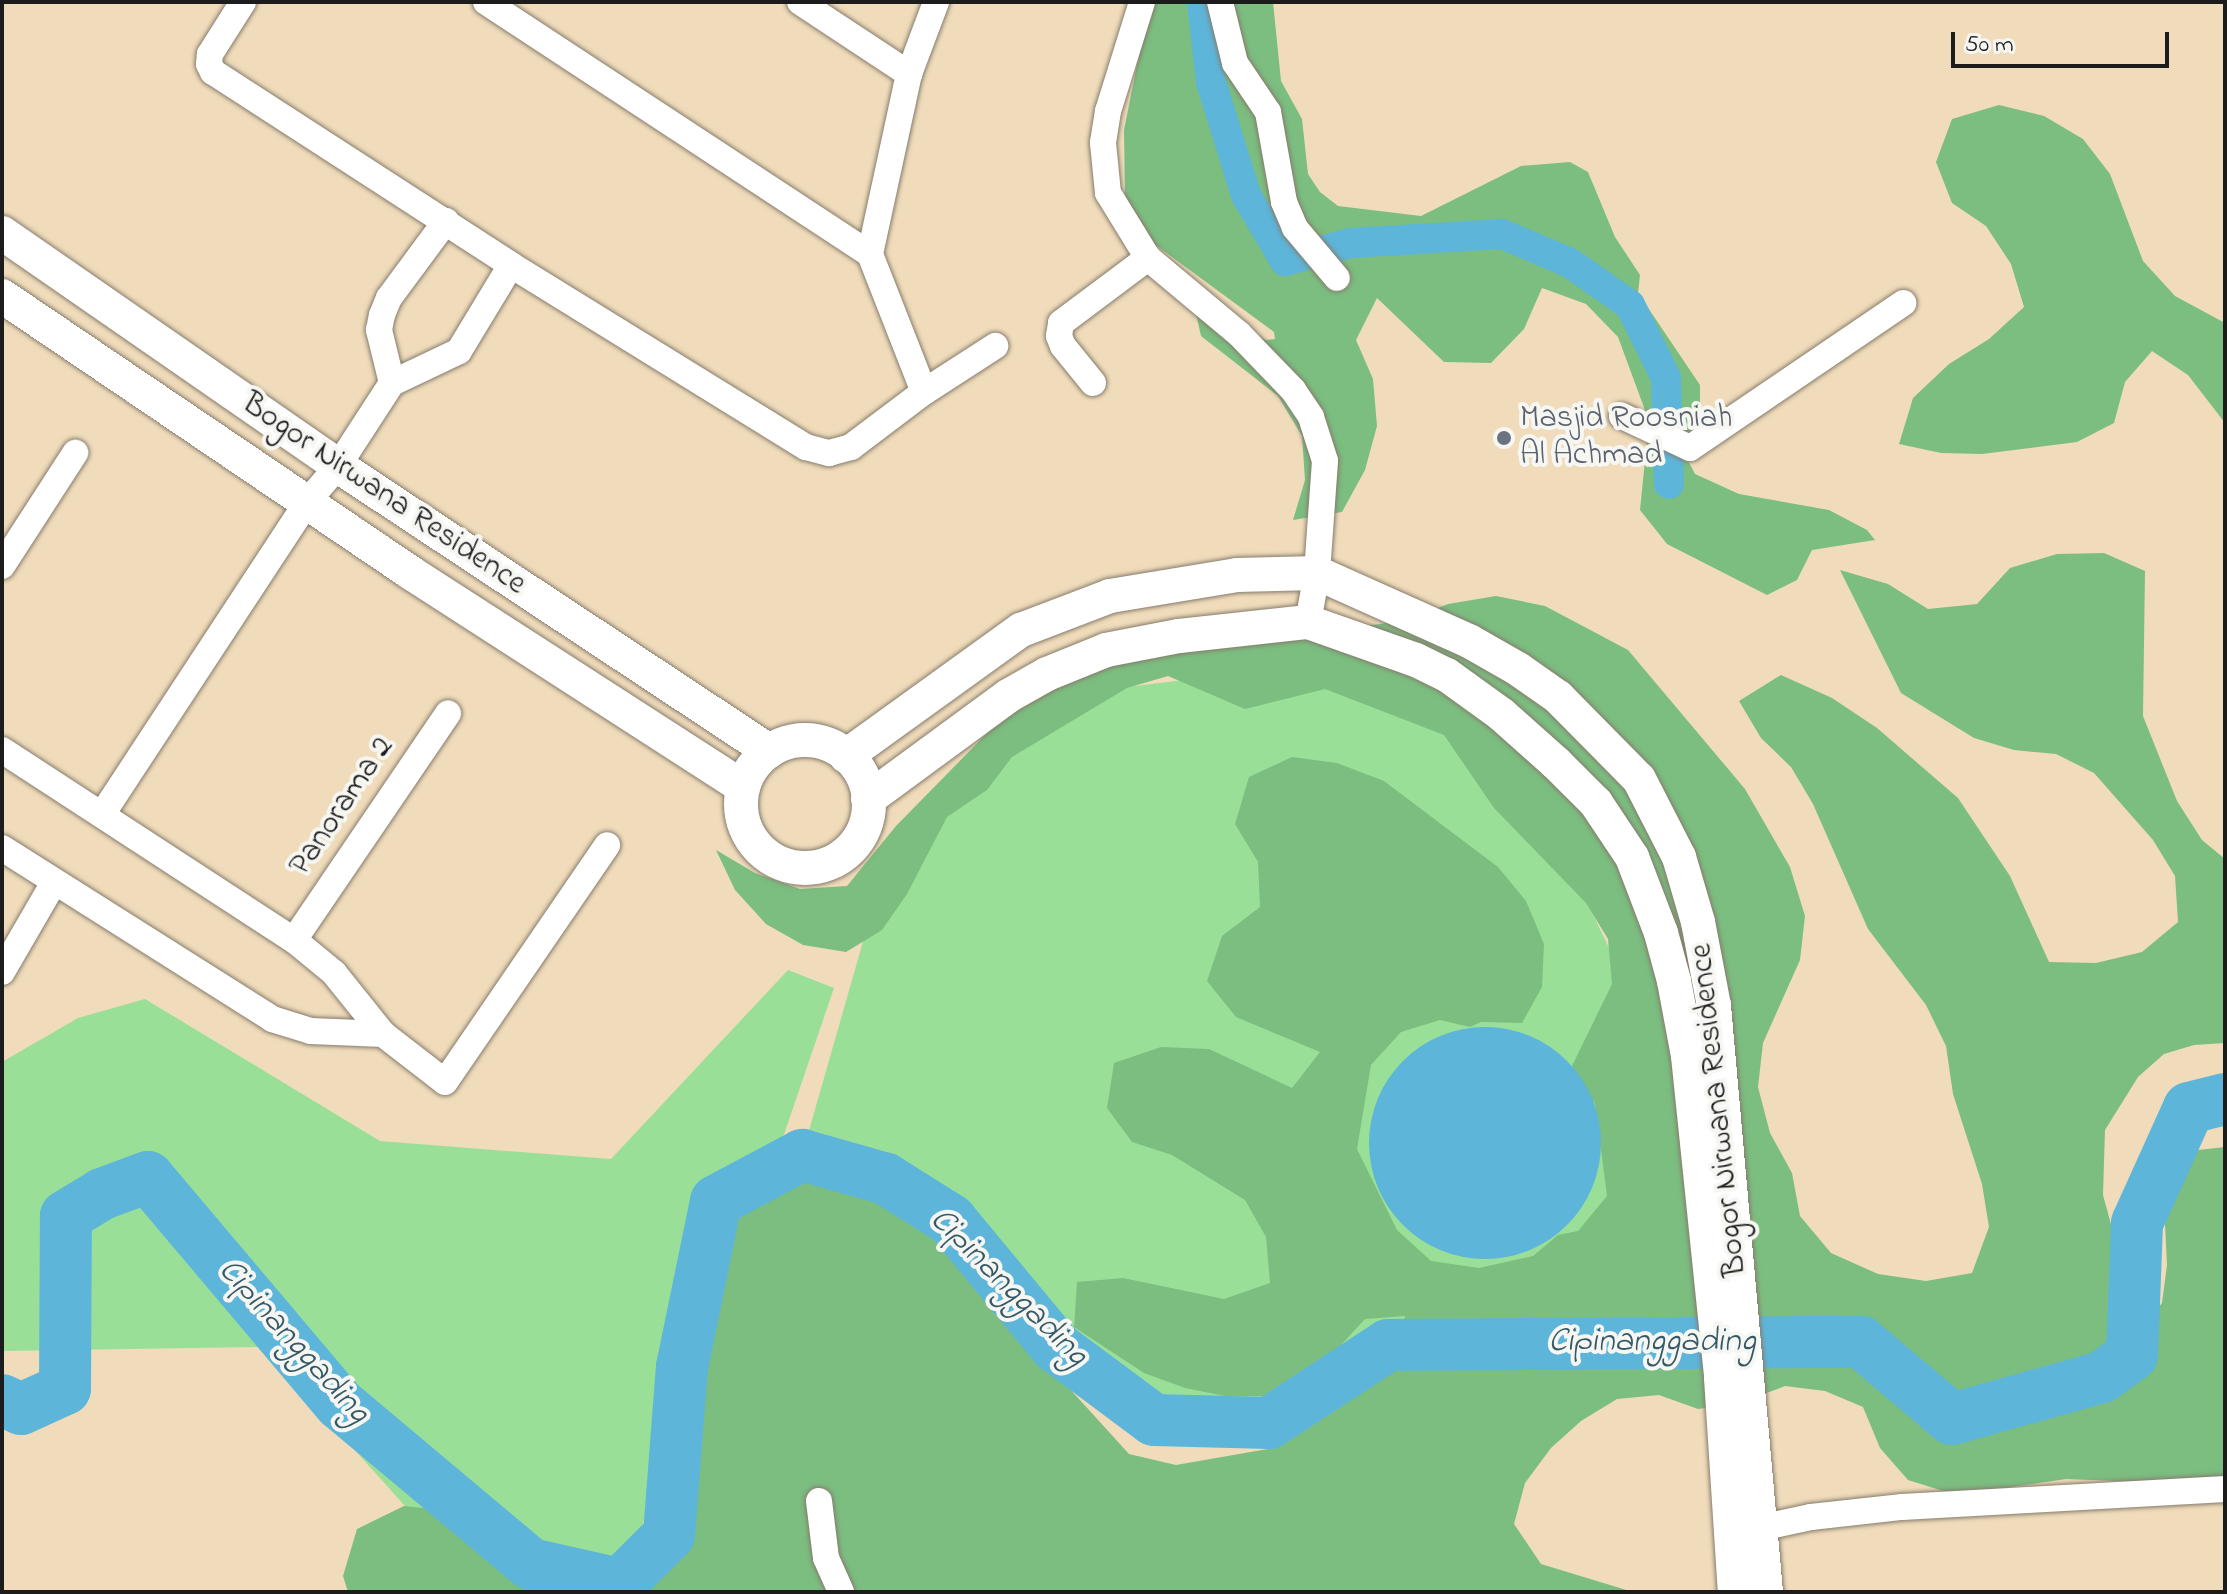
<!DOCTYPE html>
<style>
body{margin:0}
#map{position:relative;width:2227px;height:1594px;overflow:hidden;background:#f0dcbb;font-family:"Indie Flower",sans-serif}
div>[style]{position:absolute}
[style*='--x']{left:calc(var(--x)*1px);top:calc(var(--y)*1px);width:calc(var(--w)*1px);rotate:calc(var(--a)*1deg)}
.green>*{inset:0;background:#9adf98}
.forest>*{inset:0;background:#7bbe80}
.water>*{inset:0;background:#5db5da}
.round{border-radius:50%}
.canal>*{height:30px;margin:-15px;padding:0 15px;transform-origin:15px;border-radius:15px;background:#5db5da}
.river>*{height:52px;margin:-26px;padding:0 26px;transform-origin:26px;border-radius:26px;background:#5db5da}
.roads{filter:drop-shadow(0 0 2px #867c6c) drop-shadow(0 0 2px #867c6c)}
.minor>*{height:26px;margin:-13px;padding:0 13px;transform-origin:13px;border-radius:13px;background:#fff}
.tertiary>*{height:34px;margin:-17px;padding:0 17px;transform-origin:17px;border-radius:17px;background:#fff}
.tertiary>.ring{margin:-17px;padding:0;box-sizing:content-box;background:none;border:34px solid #fff;border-radius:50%}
.dots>*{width:22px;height:22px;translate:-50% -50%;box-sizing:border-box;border:4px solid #f6f6f2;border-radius:50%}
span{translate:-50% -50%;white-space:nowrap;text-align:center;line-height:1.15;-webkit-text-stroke:8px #f6f6f2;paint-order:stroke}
.worship-label{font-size:32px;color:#5b616d}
.left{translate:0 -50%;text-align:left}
.street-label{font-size:32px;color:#1c1c1c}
.water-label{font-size:34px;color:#365968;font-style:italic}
.frame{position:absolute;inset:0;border:4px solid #1c1c1c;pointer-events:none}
.scale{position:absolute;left:1951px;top:32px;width:218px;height:36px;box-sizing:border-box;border:4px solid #1c1c1c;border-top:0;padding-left:10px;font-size:24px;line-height:28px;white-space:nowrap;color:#1c1c1c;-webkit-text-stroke:6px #f6f6f2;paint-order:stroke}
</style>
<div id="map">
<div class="green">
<i style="clip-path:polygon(1315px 664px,1524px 771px,1647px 1027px,1652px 1284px,1288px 1410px,1121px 1395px,963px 1231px,802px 1155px,896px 826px,1102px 690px)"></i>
<i style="clip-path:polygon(788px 970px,834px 988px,678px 1445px,612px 1592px,531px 1592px,476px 1585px,262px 1347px,2px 1351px,2px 1062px,78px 1018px,145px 999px,380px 1141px,611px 1159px)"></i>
</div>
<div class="forest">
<i style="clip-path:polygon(1156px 2px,1273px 2px,1281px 81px,1302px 119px,1308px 174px,1320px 192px,1338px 206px,1421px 216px,1521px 166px,1570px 162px,1588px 172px,1615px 237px,1640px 275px,1638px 293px,1700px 385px,1700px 407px,1684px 453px,1695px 474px,1739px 494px,1829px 510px,1867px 530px,1875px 540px,1812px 550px,1797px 580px,1767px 595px,1667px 544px,1640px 510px,1649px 421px,1618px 337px,1586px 304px,1542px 288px,1524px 329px,1491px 363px,1444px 362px,1377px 298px,1356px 340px,1373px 379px,1377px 426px,1365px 470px,1342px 512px,1293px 520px,1305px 480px,1302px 436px,1278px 396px,1201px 336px,1196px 314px,1203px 307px,1266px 340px,1275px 339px,1274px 332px,1153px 243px,1125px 200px,1124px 130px,1142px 40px)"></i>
<i style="clip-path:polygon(1999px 105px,2044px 116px,2083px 139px,2110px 174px,2143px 261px,2175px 296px,2225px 323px,2225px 423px,2188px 375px,2152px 351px,2125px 382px,2114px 423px,2077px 442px,1982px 454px,1941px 453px,1899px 444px,1913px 398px,1949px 364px,1989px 339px,2024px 307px,2011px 264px,1986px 226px,1952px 203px,1936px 162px,1952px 119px)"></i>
<i style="clip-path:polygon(2104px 553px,2145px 571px,2143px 716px,2177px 801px,2202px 840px,2225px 859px,2225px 1043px,2194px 1045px,2164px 1054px,2138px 1077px,2105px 1130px,2103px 1195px,2112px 1228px,2119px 1291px,2110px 1319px,2140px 1330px,2162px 1303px,2167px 1265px,2164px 1203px,2173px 1170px,2198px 1150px,2225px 1147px,2225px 1478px,2169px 1483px,2066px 1479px,1956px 1495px,1908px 1480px,1880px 1448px,1863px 1407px,1825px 1391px,1785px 1386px,1740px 1403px,1698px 1409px,1659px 1395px,1617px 1399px,1581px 1421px,1551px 1448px,1525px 1483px,1514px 1524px,1541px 1564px,1633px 1592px,348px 1592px,343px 1576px,357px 1529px,404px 1506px,452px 1511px,531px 1564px,574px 1578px,620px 1584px,661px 1563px,675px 1516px,685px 1321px,728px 1235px,754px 1197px,836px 1173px,886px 1179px,929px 1200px,963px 1231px,1039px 1355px,1129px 1454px,1176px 1465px,1274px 1448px,1357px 1395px,1395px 1362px,1405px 1316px,1365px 1319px,1305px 1384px,1266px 1396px,1225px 1396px,1185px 1388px,1144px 1373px,1074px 1327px,1077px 1282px,1123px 1278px,1224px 1299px,1270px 1283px,1266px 1237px,1245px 1200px,1172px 1155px,1132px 1142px,1107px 1108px,1114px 1063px,1161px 1047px,1209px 1049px,1292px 1088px,1320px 1052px,1236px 1017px,1207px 981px,1222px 936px,1260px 907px,1258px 862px,1235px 824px,1249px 777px,1292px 757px,1337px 763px,1384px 781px,1498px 867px,1526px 901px,1544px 944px,1542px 987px,1522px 1023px,1481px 1022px,1470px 1027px,1440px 1020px,1401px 1032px,1371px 1065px,1357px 1149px,1397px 1230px,1431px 1261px,1479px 1268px,1533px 1256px,1558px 1235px,1578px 1231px,1607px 1196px,1595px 1104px,1572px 1066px,1612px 984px,1608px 939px,1586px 903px,1494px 808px,1444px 735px,1325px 689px,1245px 709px,1168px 676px,1127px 688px,1012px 757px,987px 790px,947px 817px,907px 894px,882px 930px,846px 952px,803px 945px,766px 924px,735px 890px,716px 850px,755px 873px,800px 889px,847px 886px,896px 826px,997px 723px,1061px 685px,1112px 664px,1188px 648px,1404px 621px,1448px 604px,1496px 596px,1545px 606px,1628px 650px,1745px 789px,1790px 867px,1805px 916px,1800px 960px,1763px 1043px,1758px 1087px,1770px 1133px,1792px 1173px,1800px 1216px,1831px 1253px,1878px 1274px,1926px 1281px,1972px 1273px,1989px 1227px,1982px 1184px,1953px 1094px,1946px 1046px,1926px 1005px,1868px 929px,1813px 804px,1791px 767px,1761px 738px,1739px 701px,1781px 675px,1832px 698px,1877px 728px,1958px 798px,2010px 876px,2049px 962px,2096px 963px,2142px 952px,2178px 922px,2175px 876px,2153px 840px,2094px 773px,2056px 754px,2014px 750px,1974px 738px,1901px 693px,1840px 570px,1888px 584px,1928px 609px,1977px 604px,2010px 568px,2057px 554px)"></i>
</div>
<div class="water">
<i class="round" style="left:1369px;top:1027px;width:232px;height:232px"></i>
</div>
<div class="canal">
<i style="--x:1202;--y:2;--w:81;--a:83.6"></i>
<i style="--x:1211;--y:82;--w:118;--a:72.8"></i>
<i style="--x:1246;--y:195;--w:77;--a:59.4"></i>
<i style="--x:1285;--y:261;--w:67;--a:-15.5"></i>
<i style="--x:1350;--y:243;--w:152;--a:-3.4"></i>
<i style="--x:1502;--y:234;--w:74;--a:23.1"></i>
<i style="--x:1570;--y:263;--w:73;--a:35"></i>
<i style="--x:1630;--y:305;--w:81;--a:63.7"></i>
<i style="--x:1666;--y:378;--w:106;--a:88.4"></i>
</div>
<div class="river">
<i style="--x:2;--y:1400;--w:21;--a:25"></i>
<i style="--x:21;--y:1409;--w:48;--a:-24.4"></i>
<i style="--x:65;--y:1389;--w:173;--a:-89.7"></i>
<i style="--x:66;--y:1216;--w:42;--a:-31.4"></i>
<i style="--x:102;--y:1194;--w:49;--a:-20.3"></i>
<i style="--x:148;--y:1177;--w:297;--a:49.8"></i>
<i style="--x:340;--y:1404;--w:249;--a:40"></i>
<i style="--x:531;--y:1564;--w:91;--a:12.7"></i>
<i style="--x:620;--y:1584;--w:69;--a:-45"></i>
<i style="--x:669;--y:1535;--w:169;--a:-85.6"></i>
<i style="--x:682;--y:1367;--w:169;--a:-78.4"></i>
<i style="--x:716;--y:1201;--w:98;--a:-28.1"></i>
<i style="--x:802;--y:1155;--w:87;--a:15.9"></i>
<i style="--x:886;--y:1179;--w:77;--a:32.2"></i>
<i style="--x:951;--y:1220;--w:165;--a:50.4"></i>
<i style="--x:1056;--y:1347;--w:122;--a:36.7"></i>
<i style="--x:1154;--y:1420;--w:115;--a:1.5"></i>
<i style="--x:1269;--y:1423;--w:142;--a:-33.2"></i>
<i style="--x:1388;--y:1345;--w:473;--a:-0.4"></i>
<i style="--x:1861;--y:1342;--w:119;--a:40.2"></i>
<i style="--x:1952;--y:1419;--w:156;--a:-15.6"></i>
<i style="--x:2102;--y:1377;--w:37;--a:-36"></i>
<i style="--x:2132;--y:1355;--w:132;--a:-87.8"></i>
<i style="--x:2137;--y:1223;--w:126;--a:-65.7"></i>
<i style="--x:2189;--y:1108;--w:37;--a:-14"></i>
</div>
<div class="roads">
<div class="minor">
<i style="--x:243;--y:2;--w:62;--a:122.4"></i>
<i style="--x:210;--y:54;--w:10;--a:96"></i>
<i style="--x:209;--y:64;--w:9;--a:63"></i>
<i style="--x:213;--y:72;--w:355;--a:32.9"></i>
<i style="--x:511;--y:265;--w:347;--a:31.7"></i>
<i style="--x:806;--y:447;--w:24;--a:15"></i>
<i style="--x:829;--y:453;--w:23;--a:-15"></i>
<i style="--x:851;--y:447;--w:91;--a:-37"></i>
<i style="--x:924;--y:392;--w:85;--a:-32.9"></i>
<i style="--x:486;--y:2;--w:459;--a:33.3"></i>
<i style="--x:800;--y:2;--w:131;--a:33.4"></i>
<i style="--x:1142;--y:2;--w:114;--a:107.3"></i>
<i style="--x:1108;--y:111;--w:32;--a:99"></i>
<i style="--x:1103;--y:143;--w:50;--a:84.3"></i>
<i style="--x:1108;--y:193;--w:76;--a:58.4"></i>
<i style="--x:1148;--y:258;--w:119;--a:39.9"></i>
<i style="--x:1239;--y:334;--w:78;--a:46"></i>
<i style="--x:1293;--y:390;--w:32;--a:56"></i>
<i style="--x:1311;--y:417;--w:46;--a:72.3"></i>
<i style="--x:1325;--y:461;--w:112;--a:94.1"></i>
<i style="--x:1317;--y:573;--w:50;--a:100.4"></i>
<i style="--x:1220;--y:2;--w:63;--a:76.2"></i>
<i style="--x:1235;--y:63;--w:59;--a:56"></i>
<i style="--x:1268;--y:112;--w:91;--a:79.9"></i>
<i style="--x:1284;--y:202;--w:28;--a:67"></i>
<i style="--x:1295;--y:228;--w:65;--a:50"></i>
<i style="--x:392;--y:383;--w:55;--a:-103.8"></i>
<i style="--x:379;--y:330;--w:15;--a:-79"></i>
<i style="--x:382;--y:315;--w:18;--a:-68"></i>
<i style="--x:389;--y:298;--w:96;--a:-53.5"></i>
<i style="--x:1093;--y:383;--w:48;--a:-129"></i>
<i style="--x:1063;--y:346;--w:11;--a:-112"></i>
<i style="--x:1059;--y:336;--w:13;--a:-81"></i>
<i style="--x:1061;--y:323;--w:109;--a:-36.8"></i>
<i style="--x:924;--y:392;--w:148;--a:-111.4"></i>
<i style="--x:870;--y:254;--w:184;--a:-77.8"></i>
<i style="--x:909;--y:74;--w:77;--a:-69.4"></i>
<i style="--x:1622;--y:416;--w:75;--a:25.2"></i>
<i style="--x:1690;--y:448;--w:258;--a:-34.2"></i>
<i style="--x:2;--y:566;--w:135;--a:-57.1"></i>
<i style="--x:2;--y:750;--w:348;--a:33.1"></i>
<i style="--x:294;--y:940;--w:52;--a:39.5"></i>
<i style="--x:334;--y:973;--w:78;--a:51.2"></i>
<i style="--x:383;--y:1034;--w:78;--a:37.7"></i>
<i style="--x:445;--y:1082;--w:287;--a:-55.6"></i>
<i style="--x:103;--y:813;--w:372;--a:-56.7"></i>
<i style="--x:307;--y:502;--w:48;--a:-49.3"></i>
<i style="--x:338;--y:466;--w:99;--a:-57"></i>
<i style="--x:392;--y:383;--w:74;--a:-25.5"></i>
<i style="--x:459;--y:351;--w:100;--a:-58.8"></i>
<i style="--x:2;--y:848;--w:320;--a:32.3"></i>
<i style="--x:272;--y:1019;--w:41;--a:17.1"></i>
<i style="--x:311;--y:1031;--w:72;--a:2.4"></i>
<i style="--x:294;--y:940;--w:274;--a:-55.8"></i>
<i style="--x:2;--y:972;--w:102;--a:-59.9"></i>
<i style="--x:819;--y:1501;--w:57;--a:83"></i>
<i style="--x:826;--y:1558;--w:37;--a:66"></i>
<i style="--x:1760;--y:1528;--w:52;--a:-12.2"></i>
<i style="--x:1811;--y:1517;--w:92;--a:-6.3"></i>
<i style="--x:1902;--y:1507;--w:324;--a:-3.2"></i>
</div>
<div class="tertiary">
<i style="--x:2;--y:233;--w:409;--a:34.7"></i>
<i style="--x:338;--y:466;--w:517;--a:33.47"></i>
<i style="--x:2;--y:296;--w:494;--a:34.1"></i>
<i style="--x:411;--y:573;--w:395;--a:32.8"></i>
<i class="ring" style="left:741px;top:740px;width:94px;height:94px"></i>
<i style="--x:846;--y:756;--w:216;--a:-35.8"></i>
<i style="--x:1021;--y:630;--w:95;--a:-20.9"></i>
<i style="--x:1110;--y:596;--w:129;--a:-9.4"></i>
<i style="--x:1237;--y:575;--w:80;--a:-1.4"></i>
<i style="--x:1317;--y:573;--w:167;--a:24.1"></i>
<i style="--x:1469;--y:641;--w:56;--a:29.7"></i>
<i style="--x:1518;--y:669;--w:49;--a:35"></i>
<i style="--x:1558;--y:697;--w:115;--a:45.4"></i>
<i style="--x:1639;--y:779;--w:88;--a:62.9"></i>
<i style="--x:1679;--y:857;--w:68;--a:73.7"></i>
<i style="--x:1698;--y:922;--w:86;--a:79.2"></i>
<i style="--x:1714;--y:1006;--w:588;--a:84.93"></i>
<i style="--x:868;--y:799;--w:174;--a:-36.3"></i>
<i style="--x:1008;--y:696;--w:45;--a:-29.4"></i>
<i style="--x:1047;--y:674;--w:64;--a:-22.1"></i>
<i style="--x:1106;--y:650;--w:74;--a:-10.9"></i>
<i style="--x:1179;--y:636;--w:130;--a:-6.2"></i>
<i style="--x:1308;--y:622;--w:114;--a:19.4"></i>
<i style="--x:1416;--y:660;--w:34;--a:26"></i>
<i style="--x:1447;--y:675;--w:67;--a:35.8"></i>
<i style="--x:1501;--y:714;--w:74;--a:41.7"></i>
<i style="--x:1556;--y:763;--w:57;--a:45"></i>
<i style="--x:1596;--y:803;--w:65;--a:56.3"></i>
<i style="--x:1632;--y:857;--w:81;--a:69.1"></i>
<i style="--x:1661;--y:933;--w:50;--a:74.8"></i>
<i style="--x:1674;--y:981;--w:76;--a:79.4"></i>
<i style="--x:1688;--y:1056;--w:324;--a:84.1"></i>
<i style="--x:1721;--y:1378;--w:214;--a:86.3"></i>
</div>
</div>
<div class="dots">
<i style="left:1504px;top:438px;background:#6b7280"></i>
</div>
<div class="worship-label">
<span class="left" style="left:1520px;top:438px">Masjid Roosniah<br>Al Achmad</span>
</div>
<div class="street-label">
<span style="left:383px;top:495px;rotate:34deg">Bogor Nirwana Residence</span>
<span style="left:343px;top:807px;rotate:-56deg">Panorama 2</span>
<span style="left:1720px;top:1110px;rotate:-96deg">Bogor Nirwana Residence</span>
</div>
<div class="water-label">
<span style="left:1008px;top:1288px;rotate:45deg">Cipinanggading</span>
<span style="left:293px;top:1342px;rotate:48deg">Cipinanggading</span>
<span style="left:1652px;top:1343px">Cipinanggading</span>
</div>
<div class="frame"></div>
<div class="scale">50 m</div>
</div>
